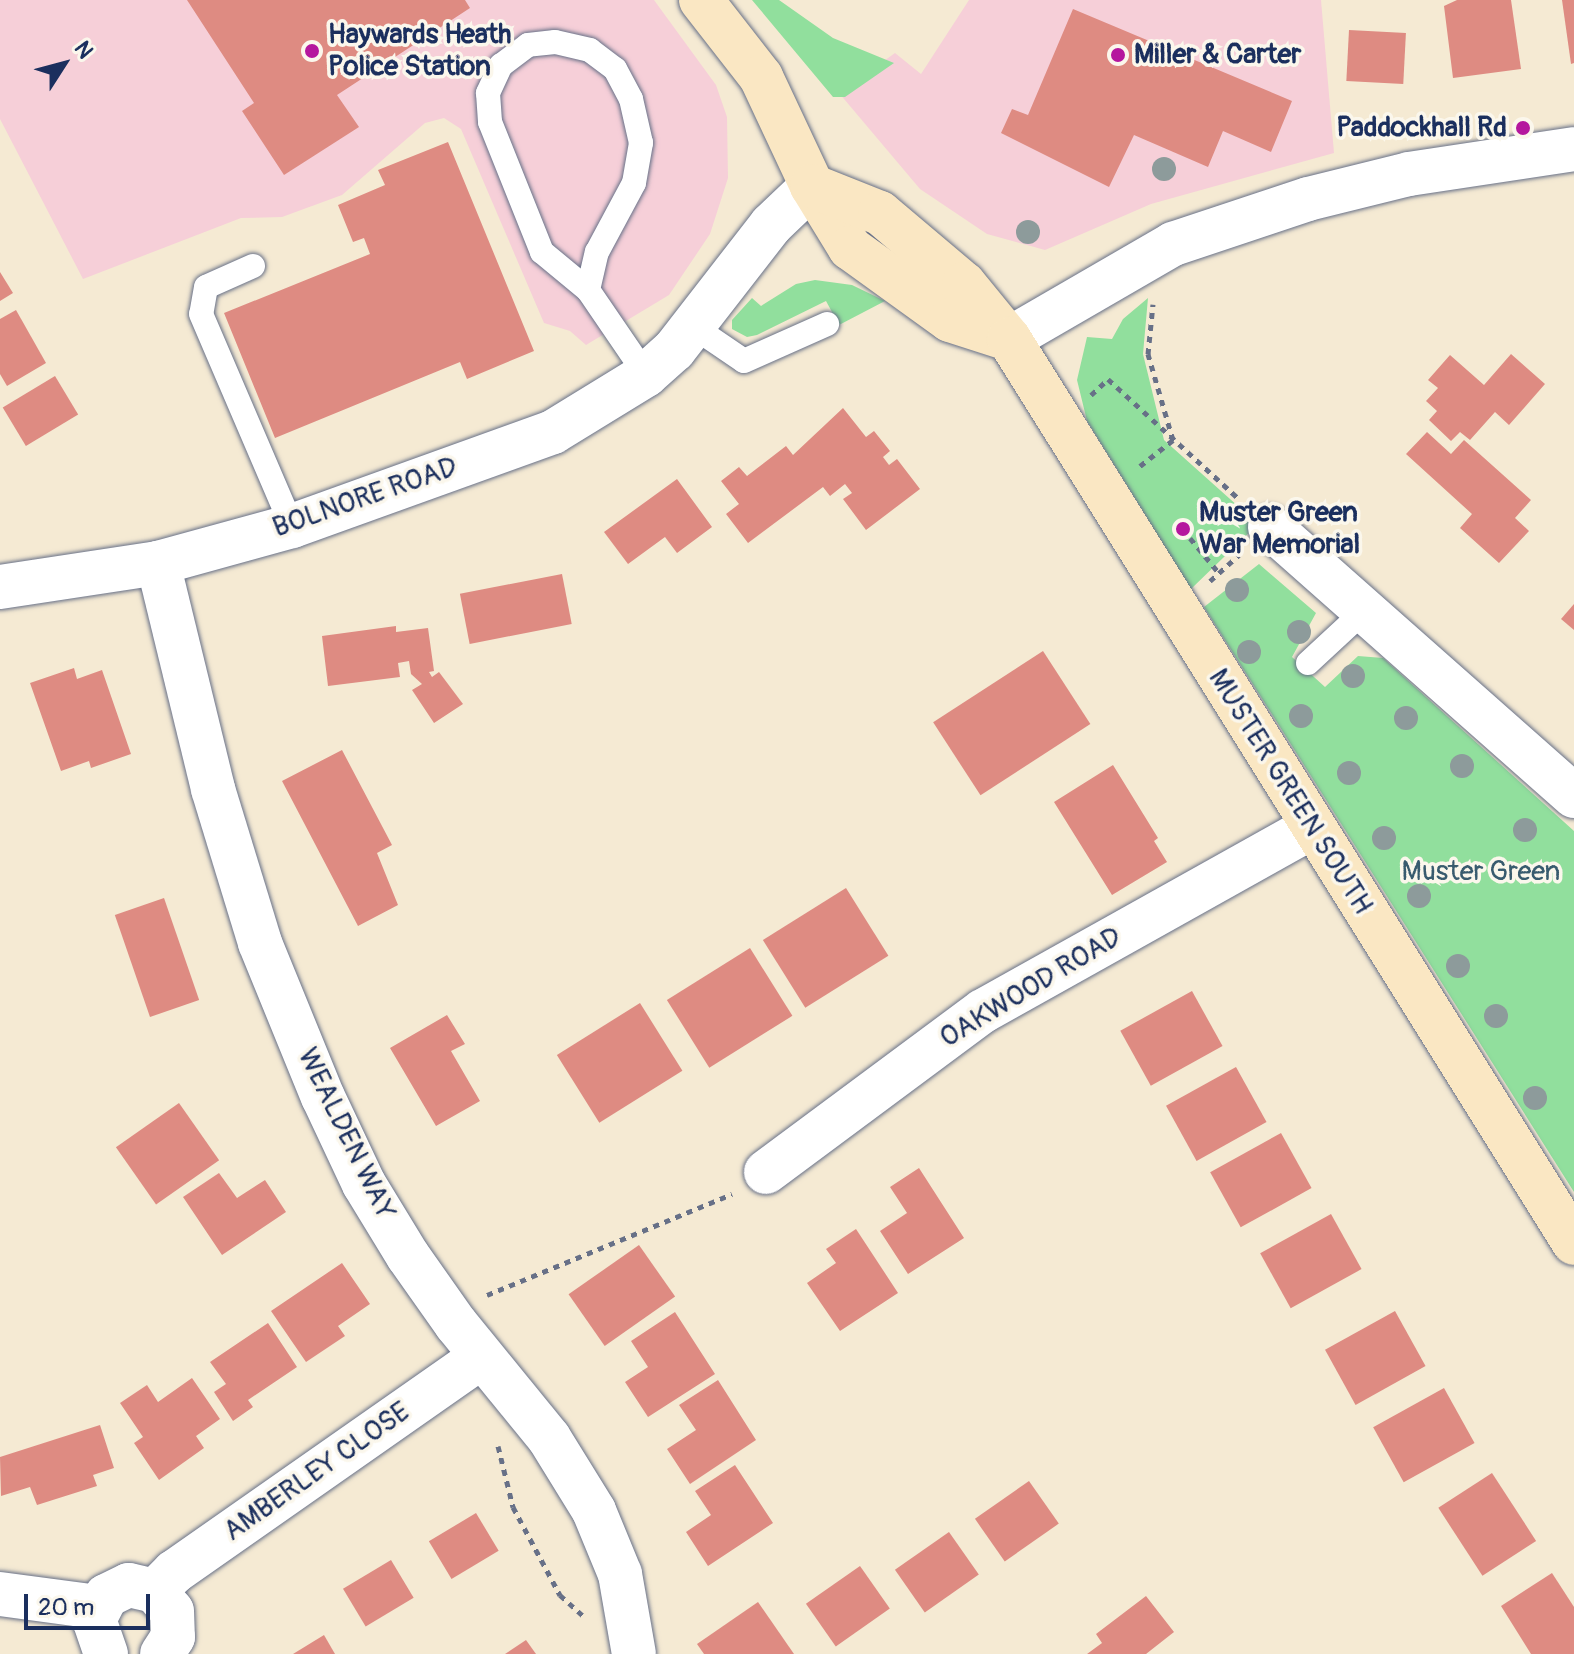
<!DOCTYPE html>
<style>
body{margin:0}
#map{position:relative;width:1574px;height:1654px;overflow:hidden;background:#f5ead3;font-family:Pangolin,sans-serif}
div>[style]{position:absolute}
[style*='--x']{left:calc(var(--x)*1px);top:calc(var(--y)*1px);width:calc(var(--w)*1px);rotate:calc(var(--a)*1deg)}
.built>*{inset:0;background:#f6cfd8}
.green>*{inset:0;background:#91df9d}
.building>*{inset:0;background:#de8b82;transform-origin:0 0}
.path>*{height:5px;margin-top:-2.5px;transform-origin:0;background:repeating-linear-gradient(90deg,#677087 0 6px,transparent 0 12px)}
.roads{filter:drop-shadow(0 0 2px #677087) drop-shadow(0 0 2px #677087)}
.service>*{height:24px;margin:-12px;padding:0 12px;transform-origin:12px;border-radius:12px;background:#fff}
.minor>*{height:44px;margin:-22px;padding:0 22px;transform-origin:22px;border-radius:22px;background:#fff}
.tertiary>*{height:44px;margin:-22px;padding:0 22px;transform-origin:22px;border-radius:22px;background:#fff}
.secondary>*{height:44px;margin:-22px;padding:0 22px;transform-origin:22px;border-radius:22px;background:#fae7c3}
.trees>*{width:24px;height:24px;margin:-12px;border-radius:50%;background:#8d9b9b}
.dots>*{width:22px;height:22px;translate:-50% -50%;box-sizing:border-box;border:4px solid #fbf7ec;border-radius:50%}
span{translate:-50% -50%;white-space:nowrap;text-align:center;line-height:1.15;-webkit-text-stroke:7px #fbf7ec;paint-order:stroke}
.poi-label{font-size:28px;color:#1b2f5e;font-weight:700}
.left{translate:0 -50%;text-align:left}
.right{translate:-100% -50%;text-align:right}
.street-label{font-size:28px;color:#1b2f5e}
.park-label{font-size:28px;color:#385b6e}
.north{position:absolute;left:24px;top:24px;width:80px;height:80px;-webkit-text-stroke:6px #fbf7ec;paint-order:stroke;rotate:54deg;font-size:22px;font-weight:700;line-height:32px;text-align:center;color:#1b2f5e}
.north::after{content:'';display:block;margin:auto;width:28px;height:36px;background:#1b2f5e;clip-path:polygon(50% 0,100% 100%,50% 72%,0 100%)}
.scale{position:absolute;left:24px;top:1594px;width:126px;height:36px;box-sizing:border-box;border:4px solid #1b2f5e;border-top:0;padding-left:10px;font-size:24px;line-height:28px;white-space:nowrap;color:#1b2f5e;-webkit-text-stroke:6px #fbf7ec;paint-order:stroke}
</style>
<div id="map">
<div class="built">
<i style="clip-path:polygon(0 0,654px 0,716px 85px,727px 117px,728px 178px,710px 234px,669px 295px,586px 345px,570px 331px,544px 323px,461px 129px,444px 118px,425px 123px,342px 195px,282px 217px,241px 218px,83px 279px,0 119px)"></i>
<i style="clip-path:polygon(969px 0,1321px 0,1334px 153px,1151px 204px,1045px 250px,987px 234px,920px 189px,839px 93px,895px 53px,921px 74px)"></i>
</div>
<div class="green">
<i style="clip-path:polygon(752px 0,779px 0,833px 38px,894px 63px,845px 97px,833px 97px)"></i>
<i style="clip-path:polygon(815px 280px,852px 285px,885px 301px,839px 325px,826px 301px,757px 335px,747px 337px,732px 329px,732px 320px,752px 298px,761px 306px,796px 284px)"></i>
<i style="clip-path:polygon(1148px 298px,1143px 354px,1164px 440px,1258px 524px,1191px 589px,1087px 421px,1077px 380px,1087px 337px,1112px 339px,1123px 319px)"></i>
<i style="clip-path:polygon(1259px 564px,1316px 613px,1292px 657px,1325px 687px,1358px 656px,1383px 658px,1574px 831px,1574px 1192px,1204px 607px)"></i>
</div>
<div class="building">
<i style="clip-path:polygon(187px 0,465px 0,470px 8px,337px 95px,359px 127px,284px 175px,242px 111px,254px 103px)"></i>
<i style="clip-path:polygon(1457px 0,1511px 0,1521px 69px,1453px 78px,1444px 6px)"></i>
<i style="clip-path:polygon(1562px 0,1574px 0,1574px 63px,1571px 64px)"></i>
<i style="clip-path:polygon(1073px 9px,1292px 101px,1271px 152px,1223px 131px,1208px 167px,1134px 135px,1109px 187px,1001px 133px,1012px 109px,1028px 115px)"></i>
<i style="left:1349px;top:30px;width:57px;height:51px;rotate:3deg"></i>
<i style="clip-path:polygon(448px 142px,534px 351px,467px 379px,460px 362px,275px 438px,224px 313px,370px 254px,364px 238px,353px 242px,338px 205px,385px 185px,378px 170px)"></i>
<i style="clip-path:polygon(0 272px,13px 293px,0 301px)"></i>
<i style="clip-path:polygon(16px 310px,46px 363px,7px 386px,0 374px,0 319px)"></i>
<i style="clip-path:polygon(1511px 354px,1545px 384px,1509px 425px,1495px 412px,1470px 440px,1460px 432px,1451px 441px,1429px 420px,1437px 411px,1426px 401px,1438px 388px,1428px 380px,1450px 355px,1484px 385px)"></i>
<i style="left:55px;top:376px;width:45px;height:61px;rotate:59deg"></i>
<i style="clip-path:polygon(843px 408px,866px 437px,874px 431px,890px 451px,883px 457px,889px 465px,897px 459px,920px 489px,866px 530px,843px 499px,852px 493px,845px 484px,830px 496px,823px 487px,748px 543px,726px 514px,739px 504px,721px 481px,739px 467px,747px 476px,786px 446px,793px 455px)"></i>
<i style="clip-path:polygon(1427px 432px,1451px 454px,1464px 440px,1531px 500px,1515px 518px,1529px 531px,1499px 563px,1460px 528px,1472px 514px,1406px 454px)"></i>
<i style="clip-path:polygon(677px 479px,712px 527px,677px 553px,665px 537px,628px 564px,604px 532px)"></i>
<i style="left:562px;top:574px;width:51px;height:104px;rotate:79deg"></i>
<i style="clip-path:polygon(1574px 604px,1574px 630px,1561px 619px)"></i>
<i style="clip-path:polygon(396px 626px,396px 632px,428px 628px,434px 671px,429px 672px,432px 677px,439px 672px,463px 704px,434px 723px,412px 690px,422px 684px,411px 674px,409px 661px,398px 663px,400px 677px,328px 686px,322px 636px)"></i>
<i style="left:1043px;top:651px;width:87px;height:131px;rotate:57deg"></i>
<i style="clip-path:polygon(74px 668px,77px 679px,102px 670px,131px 754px,91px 768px,89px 761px,61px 771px,30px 683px)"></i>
<i style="clip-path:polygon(342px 750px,392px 845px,377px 853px,398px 905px,358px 926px,282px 781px)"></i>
<i style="clip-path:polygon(1113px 765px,1158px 838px,1154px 841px,1167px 862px,1112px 895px,1054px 802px)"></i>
<i style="left:846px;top:888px;width:80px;height:98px;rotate:58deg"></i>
<i style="left:164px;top:898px;width:108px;height:52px;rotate:71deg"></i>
<i style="left:750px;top:948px;width:80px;height:98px;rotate:58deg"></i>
<i style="left:1192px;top:991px;width:63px;height:82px;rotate:61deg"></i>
<i style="left:640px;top:1003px;width:80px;height:98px;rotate:58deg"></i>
<i style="clip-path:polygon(447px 1015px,465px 1044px,451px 1051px,480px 1101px,436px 1126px,390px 1048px)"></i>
<i style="left:1236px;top:1067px;width:63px;height:80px;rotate:61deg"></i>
<i style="left:179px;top:1103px;width:70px;height:77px;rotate:55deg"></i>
<i style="left:1281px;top:1133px;width:63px;height:81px;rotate:61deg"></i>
<i style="clip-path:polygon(919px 1168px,964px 1238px,908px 1274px,880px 1231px,907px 1213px,890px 1187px)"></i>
<i style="clip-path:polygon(219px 1173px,237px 1198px,265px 1180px,286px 1212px,222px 1255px,183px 1197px)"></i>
<i style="left:1331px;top:1214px;width:63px;height:81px;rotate:61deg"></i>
<i style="clip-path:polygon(856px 1229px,898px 1293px,840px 1331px,807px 1283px,836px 1263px,826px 1249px)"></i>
<i style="left:639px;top:1245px;width:63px;height:86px;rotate:55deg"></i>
<i style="clip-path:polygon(342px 1263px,370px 1304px,338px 1326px,345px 1336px,306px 1362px,271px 1311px)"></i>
<i style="left:1395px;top:1311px;width:63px;height:80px;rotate:61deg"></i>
<i style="clip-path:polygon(675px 1312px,715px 1374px,648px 1417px,625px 1382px,648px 1367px,631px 1341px)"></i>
<i style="clip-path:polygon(268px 1323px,297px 1367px,248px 1400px,253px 1407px,233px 1421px,214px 1392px,226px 1384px,210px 1362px)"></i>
<i style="clip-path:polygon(192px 1378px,220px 1419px,196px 1436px,204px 1448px,159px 1480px,134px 1443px,143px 1437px,120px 1403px,147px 1385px,158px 1402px)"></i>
<i style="clip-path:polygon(718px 1380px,756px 1440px,690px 1484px,667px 1449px,696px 1430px,679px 1405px)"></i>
<i style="left:1444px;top:1388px;width:63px;height:81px;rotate:61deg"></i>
<i style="clip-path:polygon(100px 1425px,114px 1468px,93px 1475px,97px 1486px,37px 1505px,30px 1487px,1px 1496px,0 1457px)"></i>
<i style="clip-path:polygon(735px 1465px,773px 1523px,708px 1566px,686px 1532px,711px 1515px,695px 1491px)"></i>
<i style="left:1492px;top:1473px;width:81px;height:64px;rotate:57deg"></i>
<i style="left:1029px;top:1481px;width:52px;height:66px;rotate:55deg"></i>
<i style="left:476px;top:1513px;width:44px;height:55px;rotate:59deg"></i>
<i style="left:949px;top:1532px;width:52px;height:66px;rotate:55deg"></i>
<i style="left:391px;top:1560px;width:44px;height:56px;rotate:59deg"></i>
<i style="left:860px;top:1566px;width:52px;height:66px;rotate:55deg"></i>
<i style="clip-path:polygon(1552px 1573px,1574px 1607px,1574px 1654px,1531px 1654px,1501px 1606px)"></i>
<i style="clip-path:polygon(1146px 1596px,1174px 1632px,1146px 1654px,1087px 1654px,1102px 1643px,1096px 1634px)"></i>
<i style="clip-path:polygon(758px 1602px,794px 1654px,704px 1654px,697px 1644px)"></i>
<i style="clip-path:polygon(324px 1635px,335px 1654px,293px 1654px)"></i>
<i style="clip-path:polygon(526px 1640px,536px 1654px,505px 1654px)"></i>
</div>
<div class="path">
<i style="--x:1091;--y:395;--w:23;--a:-43"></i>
<i style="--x:1108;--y:379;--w:179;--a:42.5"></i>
<i style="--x:1140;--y:466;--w:42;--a:-38.2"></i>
<i style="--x:1173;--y:440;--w:90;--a:-106.2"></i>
<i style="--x:1148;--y:354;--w:50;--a:-84.3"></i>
<i style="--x:1190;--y:538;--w:45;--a:50.4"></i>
<i style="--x:1210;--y:581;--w:39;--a:-42"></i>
<i style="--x:487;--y:1295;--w:265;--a:-22.4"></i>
<i style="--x:498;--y:1446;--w:63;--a:76.2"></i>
<i style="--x:513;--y:1507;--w:100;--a:61.9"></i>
<i style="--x:560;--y:1595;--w:31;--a:42"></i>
</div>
<div class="roads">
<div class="service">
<i style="--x:253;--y:266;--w:51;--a:155.9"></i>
<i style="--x:206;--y:287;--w:27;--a:100"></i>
<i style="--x:201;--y:314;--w:231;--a:66.8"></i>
<i style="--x:588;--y:290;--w:39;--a:-77"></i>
<i style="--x:597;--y:252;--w:78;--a:-61.8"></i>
<i style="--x:634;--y:183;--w:41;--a:-80.1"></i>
<i style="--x:641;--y:143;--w:45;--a:-102.8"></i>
<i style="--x:631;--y:99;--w:34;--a:-118"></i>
<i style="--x:615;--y:69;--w:31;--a:-143"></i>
<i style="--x:590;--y:50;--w:36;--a:-167"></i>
<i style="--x:555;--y:42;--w:27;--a:174"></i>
<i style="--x:528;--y:45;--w:34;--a:143"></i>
<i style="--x:501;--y:65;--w:31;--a:115"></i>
<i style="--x:488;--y:93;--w:29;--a:86"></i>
<i style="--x:490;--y:122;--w:140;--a:68.2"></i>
<i style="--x:542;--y:252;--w:60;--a:39.6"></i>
<i style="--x:588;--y:290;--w:103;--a:55.7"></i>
<i style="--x:694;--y:327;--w:60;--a:34.2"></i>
<i style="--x:744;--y:361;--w:91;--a:-24"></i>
<i style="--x:1308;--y:663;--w:75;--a:-42.8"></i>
</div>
<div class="minor">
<i style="--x:1270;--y:527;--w:406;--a:41.5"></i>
<i style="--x:158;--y:563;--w:233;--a:76.3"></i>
<i style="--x:213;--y:789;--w:161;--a:73"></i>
<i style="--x:260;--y:943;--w:166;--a:67.8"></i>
<i style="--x:323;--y:1097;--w:96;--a:64.8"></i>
<i style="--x:364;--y:1184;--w:84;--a:58.6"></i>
<i style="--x:408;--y:1256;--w:83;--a:54.8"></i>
<i style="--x:456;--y:1324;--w:147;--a:50.8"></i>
<i style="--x:549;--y:1438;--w:86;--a:58.3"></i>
<i style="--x:594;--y:1511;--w:68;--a:67.6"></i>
<i style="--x:620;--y:1574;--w:81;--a:80.1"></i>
<i style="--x:0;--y:587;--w:160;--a:-8.6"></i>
<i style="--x:158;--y:563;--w:139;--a:-15.4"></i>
<i style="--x:292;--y:526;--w:277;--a:-19.8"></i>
<i style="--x:553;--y:432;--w:109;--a:-31.5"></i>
<i style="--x:646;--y:375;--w:38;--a:-42"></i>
<i style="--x:674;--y:350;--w:158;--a:-52.2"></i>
<i style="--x:771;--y:225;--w:57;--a:-43.6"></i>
<i style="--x:766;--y:1172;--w:270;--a:-36.6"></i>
<i style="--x:983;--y:1011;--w:376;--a:-29.2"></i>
<i style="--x:155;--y:1591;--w:27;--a:-45"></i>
<i style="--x:174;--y:1572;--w:375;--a:-35"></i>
<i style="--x:0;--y:1594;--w:99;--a:7.6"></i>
<i style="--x:106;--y:1654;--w:36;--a:-109"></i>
<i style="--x:94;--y:1620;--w:27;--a:-63"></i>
<i style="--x:106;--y:1596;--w:25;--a:-26"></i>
<i style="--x:129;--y:1585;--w:27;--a:13"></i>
<i style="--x:155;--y:1591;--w:26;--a:50"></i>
<i style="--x:172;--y:1611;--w:26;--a:88"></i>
<i style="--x:173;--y:1637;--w:20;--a:123"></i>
</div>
<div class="tertiary">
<i style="--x:1009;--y:339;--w:190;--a:-30.1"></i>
<i style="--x:1173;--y:244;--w:142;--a:-18.4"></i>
<i style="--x:1308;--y:199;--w:104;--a:-13.9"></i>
<i style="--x:1409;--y:174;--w:167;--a:-8.6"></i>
</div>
<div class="secondary">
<i style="--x:701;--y:0;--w:98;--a:52.1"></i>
<i style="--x:761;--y:77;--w:120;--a:64.9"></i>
<i style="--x:812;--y:186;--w:73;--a:58.5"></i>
<i style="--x:850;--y:248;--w:123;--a:35.8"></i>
<i style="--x:950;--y:320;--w:62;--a:17.9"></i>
<i style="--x:812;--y:186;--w:73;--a:21.7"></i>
<i style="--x:880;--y:213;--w:110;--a:40.2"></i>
<i style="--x:964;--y:284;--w:71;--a:50.7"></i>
<i style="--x:1009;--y:339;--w:1066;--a:57.99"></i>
</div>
</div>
<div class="trees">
<i style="left:1164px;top:169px"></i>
<i style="left:1028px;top:232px"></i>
<i style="left:1237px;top:590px"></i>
<i style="left:1299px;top:632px"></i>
<i style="left:1249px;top:652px"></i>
<i style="left:1353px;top:676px"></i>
<i style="left:1301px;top:716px"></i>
<i style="left:1406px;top:718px"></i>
<i style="left:1462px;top:766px"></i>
<i style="left:1349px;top:773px"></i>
<i style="left:1525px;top:830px"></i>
<i style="left:1384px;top:838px"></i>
<i style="left:1419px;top:896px"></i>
<i style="left:1458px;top:966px"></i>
<i style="left:1496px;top:1016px"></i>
<i style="left:1535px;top:1098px"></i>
</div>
<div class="dots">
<i style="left:312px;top:51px;background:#b5179e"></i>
<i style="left:1118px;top:55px;background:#b5179e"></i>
<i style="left:1523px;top:128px;background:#b5179e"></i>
<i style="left:1183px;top:529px;background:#b5179e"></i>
</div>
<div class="poi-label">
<span class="left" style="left:328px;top:51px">Haywards Heath<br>Police Station</span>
<span class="left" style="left:1134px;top:55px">Miller &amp; Carter</span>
<span class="right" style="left:1507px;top:128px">Paddockhall Rd</span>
<span class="left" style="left:1199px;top:529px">Muster Green<br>War Memorial</span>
</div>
<div class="street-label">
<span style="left:365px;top:498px;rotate:-19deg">BOLNORE ROAD</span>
<span style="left:1290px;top:792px;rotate:58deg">MUSTER GREEN SOUTH</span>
<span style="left:1031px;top:988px;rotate:-31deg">OAKWOOD ROAD</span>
<span style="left:346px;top:1134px;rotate:64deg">WEALDEN WAY</span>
<span style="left:317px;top:1472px;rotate:-35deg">AMBERLEY CLOSE</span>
</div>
<div class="park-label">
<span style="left:1481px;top:872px">Muster Green</span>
</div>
<div class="north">N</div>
<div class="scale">20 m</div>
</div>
